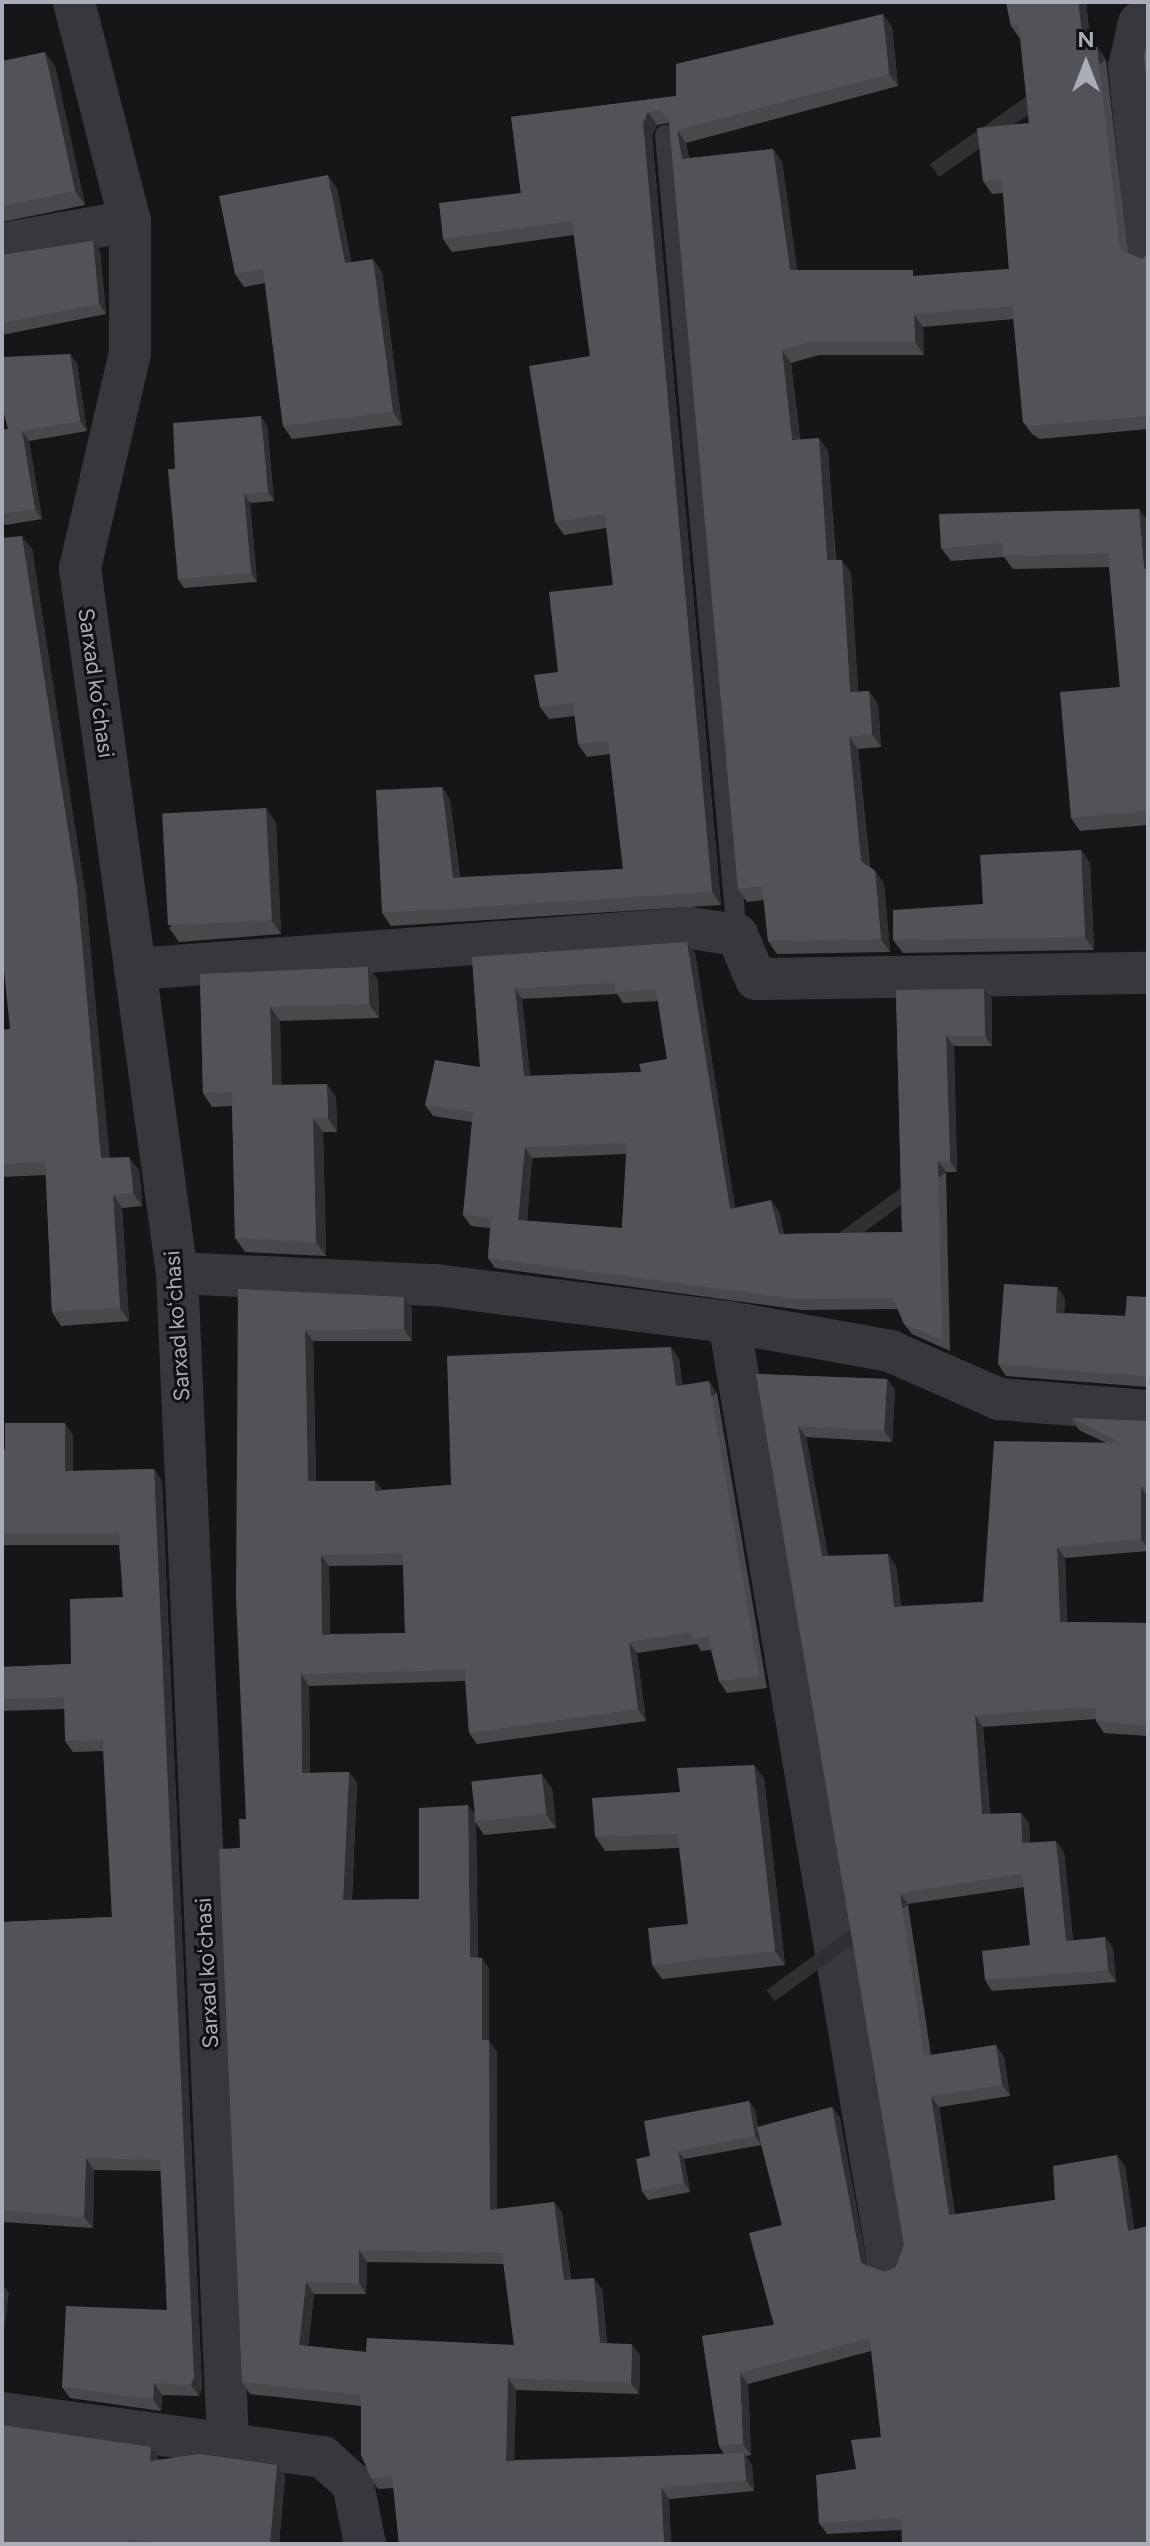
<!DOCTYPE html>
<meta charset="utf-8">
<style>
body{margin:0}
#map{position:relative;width:1150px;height:2546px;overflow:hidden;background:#161618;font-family:Figtree,sans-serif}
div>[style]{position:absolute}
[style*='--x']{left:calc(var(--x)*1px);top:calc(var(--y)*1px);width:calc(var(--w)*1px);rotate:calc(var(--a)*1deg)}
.service>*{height:20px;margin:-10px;padding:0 10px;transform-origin:10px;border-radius:10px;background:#37383d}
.minor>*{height:42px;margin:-21px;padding:0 21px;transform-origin:21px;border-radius:21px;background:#37383d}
.wall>*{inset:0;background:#47494d}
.shaded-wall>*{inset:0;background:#2f3033;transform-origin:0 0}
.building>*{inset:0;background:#525359;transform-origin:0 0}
span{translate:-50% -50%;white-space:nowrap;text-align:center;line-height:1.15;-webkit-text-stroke:6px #111113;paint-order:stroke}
.street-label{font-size:22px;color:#a8adb8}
.frame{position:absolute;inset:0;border:4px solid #a8adb8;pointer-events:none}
.north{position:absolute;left:1046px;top:24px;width:80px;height:80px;-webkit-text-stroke:6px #111113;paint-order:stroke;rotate:0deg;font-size:22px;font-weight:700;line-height:32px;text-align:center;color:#a8adb8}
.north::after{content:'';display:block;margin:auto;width:28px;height:36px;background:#a8adb8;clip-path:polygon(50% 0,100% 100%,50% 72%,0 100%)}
</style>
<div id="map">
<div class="service">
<i style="--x:665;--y:135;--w:803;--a:84.86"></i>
</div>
<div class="minor">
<i style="--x:74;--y:2;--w:226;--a:75.7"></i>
<i style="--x:130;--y:221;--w:132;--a:90"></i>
<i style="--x:130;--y:353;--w:221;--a:103.1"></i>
<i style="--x:80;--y:568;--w:712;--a:82.17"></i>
<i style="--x:177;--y:1273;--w:1170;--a:87.5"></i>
<i style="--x:1148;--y:21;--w:9;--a:167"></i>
<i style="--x:1139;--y:23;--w:45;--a:102.8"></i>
<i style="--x:1129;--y:67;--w:182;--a:84"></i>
<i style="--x:2;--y:244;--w:130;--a:-10.2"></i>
<i style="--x:135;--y:969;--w:557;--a:-4.22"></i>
<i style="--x:690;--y:928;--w:48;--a:8.5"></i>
<i style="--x:737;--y:935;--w:48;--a:66.6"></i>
<i style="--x:756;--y:979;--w:392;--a:-0.9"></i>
<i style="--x:177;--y:1273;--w:258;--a:2.7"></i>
<i style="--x:435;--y:1285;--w:296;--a:7.2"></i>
<i style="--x:729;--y:1322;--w:164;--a:10.2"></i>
<i style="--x:890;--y:1351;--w:119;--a:23.8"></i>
<i style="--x:999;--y:1399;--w:149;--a:4.6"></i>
<i style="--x:729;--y:1322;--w:951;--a:80.38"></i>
<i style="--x:2;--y:2413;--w:324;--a:7.8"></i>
<i style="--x:323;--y:2457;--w:40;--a:42"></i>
<i style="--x:353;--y:2484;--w:61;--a:78.7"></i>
</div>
<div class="wall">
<i style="clip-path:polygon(1006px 2px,1086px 2px,1091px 48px,1097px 47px,1106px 60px,1128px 253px,1142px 259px,1148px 254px,1148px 429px,1040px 439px,1032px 434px,1023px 422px,1014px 319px,923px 327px,924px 355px,819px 355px,791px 363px,800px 439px,828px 451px,836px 560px,851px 573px,858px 692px,869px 691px,878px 704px,881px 747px,858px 749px,870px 867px,875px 871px,884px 884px,890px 952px,777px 954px,768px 941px,764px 900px,747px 902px,738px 889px,669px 123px,657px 125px,652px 136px,721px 905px,391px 926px,382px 913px,442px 787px,450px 800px,460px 877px,623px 869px,610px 754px,587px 757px,578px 744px,575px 716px,549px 719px,540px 707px,558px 672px,613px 585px,606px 528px,564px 535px,555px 522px,590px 356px,574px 235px,452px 252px,443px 239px,521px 193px,511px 117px,676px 96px,892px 27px,898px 86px,686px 143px,689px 158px,773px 149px,782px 162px,797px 270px,918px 276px,1009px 269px,1003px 193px,992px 194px,983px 181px,1029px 123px,1020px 39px,1011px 26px)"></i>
<i style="clip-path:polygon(2px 61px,55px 66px,85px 205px,2px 222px)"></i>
<i style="clip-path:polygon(337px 188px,351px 262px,382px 272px,402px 425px,292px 439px,283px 426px,265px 283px,244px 287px,235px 274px)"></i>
<i style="clip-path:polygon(93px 241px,100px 251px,106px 314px,2px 335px,2px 255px)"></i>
<i style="clip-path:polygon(70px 354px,77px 364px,87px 431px,29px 441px,42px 519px,5px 525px,2px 520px,2px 430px,8px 429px)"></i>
<i style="clip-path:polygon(267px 425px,274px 501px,250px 503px,257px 582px,184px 588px,178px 579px)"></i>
<i style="clip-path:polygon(1139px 509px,1148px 522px,1148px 825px,1080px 831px,1071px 818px,1120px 687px,1109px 567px,1013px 569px,1004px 557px,951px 561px,941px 548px)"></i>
<i style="clip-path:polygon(32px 549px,86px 899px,109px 1158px,139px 1170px,141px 1189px,142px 1206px,122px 1208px,129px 1321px,61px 1326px,52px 1312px,46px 1175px,2px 1177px,2px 1030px,10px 1029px)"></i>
<i style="clip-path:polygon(266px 808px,276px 823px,281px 934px,179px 942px,169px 928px)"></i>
<i style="clip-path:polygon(1081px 850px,1090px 863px,1094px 950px,903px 953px,893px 940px,983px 904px)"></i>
<i style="clip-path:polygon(evenodd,695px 953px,735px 1208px,779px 1211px,784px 1234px,902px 1232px,896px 990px,984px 989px,992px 999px,992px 1046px,954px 1046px,957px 1172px,946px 1172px,950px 1351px,912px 1334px,904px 1324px,898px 1309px,802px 1310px,495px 1268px,488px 1258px,490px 1228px,471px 1226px,463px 1215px,472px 1122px,433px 1116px,425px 1105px,480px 1067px,472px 957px,695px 953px,617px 994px,623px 1003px,658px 1001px,667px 1059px,641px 1072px,530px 1076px,522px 999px,617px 994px,695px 953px,626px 1154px,622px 1228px,527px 1221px,532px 1158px,626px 1154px)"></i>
<i style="clip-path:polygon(368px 967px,378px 980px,379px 1018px,280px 1021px,281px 1085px,336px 1097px,337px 1132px,323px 1132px,326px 1256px,245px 1252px,235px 1238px,232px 1106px,212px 1107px,203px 1093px,200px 974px)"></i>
<i style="clip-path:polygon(1057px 1287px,1065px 1298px,1064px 1313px,1125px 1316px,1148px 1297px,1148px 1387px,1006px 1376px,998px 1364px)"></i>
<i style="clip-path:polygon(evenodd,238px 1289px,412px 1308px,412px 1341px,313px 1341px,316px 1481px,375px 1481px,382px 1490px,451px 1485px,679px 1358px,682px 1385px,717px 1393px,767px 1688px,727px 1693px,719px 1681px,711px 1650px,701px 1651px,697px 1644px,637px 1653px,646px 1721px,477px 1744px,469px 1733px,465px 1681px,309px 1686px,310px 1773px,349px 1772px,357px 1783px,352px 1900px,419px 1899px,468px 1805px,473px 1813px,552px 1788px,556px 1828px,484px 1835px,476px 1823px,478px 1958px,482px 1958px,489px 1969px,489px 2041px,497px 2052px,497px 2209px,554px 2202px,562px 2213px,571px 2279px,602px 2289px,607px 2343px,640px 2355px,639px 2394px,516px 2390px,514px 2460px,724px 2454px,719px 2446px,702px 2336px,774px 2325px,782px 2225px,761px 2145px,684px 2159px,690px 2192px,648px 2200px,642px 2191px,650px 2156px,749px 2101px,755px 2110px,758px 2127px,832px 2107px,840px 2118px,867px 2266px,885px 2272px,896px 2267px,904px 2245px,756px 1374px,887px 1379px,895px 1390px,892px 1442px,806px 1437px,828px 1556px,896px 1566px,901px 1606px,983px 1602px,1106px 1443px,1079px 1430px,1071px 1418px,1148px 1421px,1148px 1551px,1065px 1558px,1067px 1622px,1148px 1623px,1148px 1736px,1104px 1733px,1096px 1721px,1096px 1719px,983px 1727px,990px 1814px,1021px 1813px,1029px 1824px,1030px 1843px,1064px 1852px,1073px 1940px,1113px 1948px,1116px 1982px,992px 1991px,985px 1980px,1030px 1945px,1024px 1887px,908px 1904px,931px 2055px,996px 2045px,1004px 2057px,1010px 2096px,939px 2107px,955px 2215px,1055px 2200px,1125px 2166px,1134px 2229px,901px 2530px,827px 2534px,819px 2523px,856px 2469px,881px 2437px,871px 2351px,748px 2384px,751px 2455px,746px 2456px,752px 2465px,754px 2491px,669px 2499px,671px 2544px,399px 2544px,394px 2488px,378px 2489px,371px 2478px,361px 2406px,250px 2394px,242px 2382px,240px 1848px,246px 1819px,238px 1289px,403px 1565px,405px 1633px,330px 1634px,329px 1566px,403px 1565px,238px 1289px,367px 2262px,504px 2264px,514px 2345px,366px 2352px,308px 2346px,314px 2294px,366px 2294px,367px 2262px)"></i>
<i style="clip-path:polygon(73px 1435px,73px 1471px,154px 1469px,162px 1481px,202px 2388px,199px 2396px,162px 2395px,161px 2411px,70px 2398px,62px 2387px,167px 2310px,161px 2171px,94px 2170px,93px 2228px,2px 2222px,2px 1922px,112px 1917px,103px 1751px,73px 1752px,65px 1741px,65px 1709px,2px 1711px,2px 1667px,71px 1664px,123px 1597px,119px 1545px,2px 1545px,2px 1450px)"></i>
<i style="clip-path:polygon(754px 1765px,764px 1779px,785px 1965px,662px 1979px,652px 1965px,688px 1924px,679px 1848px,605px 1851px,595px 1836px,680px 1792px)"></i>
<i style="clip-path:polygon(159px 2459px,159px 2460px,277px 2465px,285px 2476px,279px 2543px,287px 2544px,2px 2544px)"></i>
</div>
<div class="shaded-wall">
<i style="clip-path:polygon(1078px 2px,1086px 2px,1092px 61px,1084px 48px)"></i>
<i style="clip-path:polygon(883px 14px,892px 27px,898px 86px,889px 74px)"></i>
<i style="left:1097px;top:47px;width:16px;height:204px;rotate:55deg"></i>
<i style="clip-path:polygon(45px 52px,55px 66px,85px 205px,75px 191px)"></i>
<i style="clip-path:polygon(648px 112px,657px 125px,652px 136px,721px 905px,712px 892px,643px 123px)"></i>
<i style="clip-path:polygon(677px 130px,686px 143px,691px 172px,682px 159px)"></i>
<i style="clip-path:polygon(773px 149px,782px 162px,799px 282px,790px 270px)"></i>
<i style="clip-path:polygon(328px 175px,337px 188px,354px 276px,345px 263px)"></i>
<i style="clip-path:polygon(93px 241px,100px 251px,106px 314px,99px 304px)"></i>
<i style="clip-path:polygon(373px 259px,382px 272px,402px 425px,393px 412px)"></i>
<i style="clip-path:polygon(914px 314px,923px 327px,924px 355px,915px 342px)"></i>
<i style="clip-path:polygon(782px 350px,791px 363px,801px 453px,792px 440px)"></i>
<i style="clip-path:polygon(70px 354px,77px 364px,87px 431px,80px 421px)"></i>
<i style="clip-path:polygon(261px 416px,267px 425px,274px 501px,268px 492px)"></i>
<i style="clip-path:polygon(22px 431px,29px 441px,42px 519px,35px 509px)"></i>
<i style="clip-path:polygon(819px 438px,828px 451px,836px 573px,827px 560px)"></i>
<i style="clip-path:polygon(244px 494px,250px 503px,257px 582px,251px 573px)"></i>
<i style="clip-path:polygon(1139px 509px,1148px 522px,1148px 574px,1144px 569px)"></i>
<i style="clip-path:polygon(22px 536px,32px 549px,86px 899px,111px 1171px,101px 1158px)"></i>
<i style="clip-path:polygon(842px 560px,851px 573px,859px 705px,850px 692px)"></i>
<i style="clip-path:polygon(869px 691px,878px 704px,881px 747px,872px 734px)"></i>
<i style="clip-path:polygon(849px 737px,858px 749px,870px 874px,861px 861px)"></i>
<i style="clip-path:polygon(442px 787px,450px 800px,461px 891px,453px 878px)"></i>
<i style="clip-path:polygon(266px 808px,276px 823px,281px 934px,271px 920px)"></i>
<i style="clip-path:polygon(1081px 850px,1090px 863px,1094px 950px,1085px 937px)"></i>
<i style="clip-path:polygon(875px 871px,884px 884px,890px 952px,881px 939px)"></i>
<i style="clip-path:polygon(687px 942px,695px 953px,737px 1220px,730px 1209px)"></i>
<i style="clip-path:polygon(368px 967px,378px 980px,379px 1018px,369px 1004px)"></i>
<i style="clip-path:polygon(515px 988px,522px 999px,531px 1087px,524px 1076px)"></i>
<i style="clip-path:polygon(984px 989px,992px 999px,992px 1046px,985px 1036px)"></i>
<i style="clip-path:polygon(270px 1007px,280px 1021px,282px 1098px,272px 1085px)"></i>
<i style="clip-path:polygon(946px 1036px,954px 1046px,957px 1172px,950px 1161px)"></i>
<i style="clip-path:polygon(327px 1084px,336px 1097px,337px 1132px,328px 1118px)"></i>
<i style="clip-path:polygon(313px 1118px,323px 1132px,326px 1256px,316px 1242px)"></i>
<i style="clip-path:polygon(525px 1147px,532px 1158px,526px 1231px,518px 1220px)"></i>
<i style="clip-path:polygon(129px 1157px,139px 1170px,142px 1206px,133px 1193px)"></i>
<i style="left:938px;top:1161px;width:14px;height:179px;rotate:54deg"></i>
<i style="clip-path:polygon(113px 1194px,122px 1208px,129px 1321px,120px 1308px)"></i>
<i style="clip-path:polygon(771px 1200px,779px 1211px,786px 1245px,779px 1234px)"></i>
<i style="clip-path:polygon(1057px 1287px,1065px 1298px,1064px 1324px,1056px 1313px)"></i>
<i style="clip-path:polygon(404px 1297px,412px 1308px,412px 1341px,404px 1329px)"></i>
<i style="clip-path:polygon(305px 1330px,313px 1341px,316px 1493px,308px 1481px)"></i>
<i style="clip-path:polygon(671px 1347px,679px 1358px,684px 1397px,676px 1386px)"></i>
<i style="clip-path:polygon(887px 1379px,895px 1390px,892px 1442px,884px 1431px)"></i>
<i style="left:709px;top:1381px;width:14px;height:299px;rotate:56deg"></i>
<i style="clip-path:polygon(65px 1423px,73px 1435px,73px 1483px,65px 1471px)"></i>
<i style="clip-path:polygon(798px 1426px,806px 1437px,830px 1568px,822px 1556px)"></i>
<i style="clip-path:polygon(154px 1469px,162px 1481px,202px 2388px,199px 2396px,191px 2385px)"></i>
<i style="clip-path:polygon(375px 1481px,383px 1492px,375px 1491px)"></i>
<i style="clip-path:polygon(1141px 1487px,1148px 1497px,1148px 1549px,1141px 1539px)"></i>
<i style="clip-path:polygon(1057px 1547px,1065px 1558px,1068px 1633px,1060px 1622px)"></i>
<i style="clip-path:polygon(888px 1554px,896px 1566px,902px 1618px,894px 1607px)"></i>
<i style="clip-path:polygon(321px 1555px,329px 1566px,330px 1646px,322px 1635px)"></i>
<i style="clip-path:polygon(629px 1642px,637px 1653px,646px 1721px,638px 1709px)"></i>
<i style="clip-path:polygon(301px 1674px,309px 1686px,310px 1784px,302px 1773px)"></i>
<i style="clip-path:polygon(975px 1715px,983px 1727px,990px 1825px,982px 1814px)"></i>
<i style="clip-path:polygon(754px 1765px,764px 1779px,785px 1965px,775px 1951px)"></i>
<i style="clip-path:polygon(349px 1772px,357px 1783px,351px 1911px,343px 1900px)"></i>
<i style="clip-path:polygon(542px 1774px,552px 1788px,556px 1828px,546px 1814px)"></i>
<i style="clip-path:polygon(468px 1805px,476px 1816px,474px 1821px,476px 1823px,478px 1969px,470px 1957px)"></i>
<i style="clip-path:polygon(1021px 1813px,1029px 1824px,1030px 1855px,1022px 1843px)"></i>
<i style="clip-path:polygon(1056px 1841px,1064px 1852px,1074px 1953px,1066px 1941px)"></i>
<i style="left:900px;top:1893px;width:14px;height:165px;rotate:54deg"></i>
<i style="clip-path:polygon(1105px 1937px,1113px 1948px,1116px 1982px,1108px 1970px)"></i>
<i style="clip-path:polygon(482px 1958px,489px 1969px,489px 2041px,497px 2052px,497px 2221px,490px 2210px,482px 2040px)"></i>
<i style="clip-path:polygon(996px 2045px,1004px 2057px,1010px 2096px,1002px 2085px)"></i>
<i style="clip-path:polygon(931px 2096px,939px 2107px,957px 2227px,949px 2215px)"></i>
<i style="clip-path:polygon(749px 2101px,755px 2110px,761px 2145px,755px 2136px)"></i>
<i style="clip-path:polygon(832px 2107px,840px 2118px,869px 2275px,861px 2263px)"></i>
<i style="clip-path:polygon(678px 2151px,684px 2159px,690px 2192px,684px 2183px)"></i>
<i style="clip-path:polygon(1117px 2155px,1125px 2166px,1136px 2242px,1128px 2231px)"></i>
<i style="clip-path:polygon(86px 2158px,94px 2170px,93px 2228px,84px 2217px)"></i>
<i style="clip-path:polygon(554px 2202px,562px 2213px,572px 2291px,564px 2280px)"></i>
<i style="clip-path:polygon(359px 2250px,367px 2262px,366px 2294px,359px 2283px)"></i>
<i style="clip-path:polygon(594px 2278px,602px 2289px,608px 2354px,600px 2343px)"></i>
<i style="clip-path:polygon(306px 2282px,314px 2294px,307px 2356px,299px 2345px)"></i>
<i style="clip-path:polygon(2px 2283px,9px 2293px,2px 2345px)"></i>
<i style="clip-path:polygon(632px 2344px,640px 2355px,639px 2394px,631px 2383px)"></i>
<i style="clip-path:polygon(740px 2373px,748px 2384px,751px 2455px,743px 2444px)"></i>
<i style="clip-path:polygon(508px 2378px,516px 2390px,514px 2472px,506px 2461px)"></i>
<i style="clip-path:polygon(154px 2383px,162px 2395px,161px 2411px,153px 2399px)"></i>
<i style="clip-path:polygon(151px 2447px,159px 2459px,158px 2472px,150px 2461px)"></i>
<i style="clip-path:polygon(744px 2453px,752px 2465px,754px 2491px,746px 2480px)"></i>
<i style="clip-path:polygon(277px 2465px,285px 2476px,279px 2544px,270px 2542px)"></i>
<i style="clip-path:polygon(661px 2488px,669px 2499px,671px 2544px,664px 2544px)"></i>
</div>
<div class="building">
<i style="clip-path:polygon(1006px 2px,1078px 2px,1084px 48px,1097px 47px,1120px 250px,1142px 259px,1148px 254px,1148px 416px,1031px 426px,1023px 422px,1012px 306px,914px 314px,915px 342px,810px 342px,782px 350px,792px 440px,819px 438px,827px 560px,842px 560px,850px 692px,869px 691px,872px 734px,849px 737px,861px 861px,875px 871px,881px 939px,768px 941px,762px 886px,738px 889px,669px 121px,661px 110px,648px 112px,643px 123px,712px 892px,382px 913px,376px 790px,442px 787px,453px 878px,623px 869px,608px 741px,578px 744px,573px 703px,540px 707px,534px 675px,558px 672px,549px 592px,613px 585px,605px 514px,555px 522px,529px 366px,590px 356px,572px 221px,443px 239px,439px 203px,521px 193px,511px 117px,676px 96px,676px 64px,883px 14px,889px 74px,677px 130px,682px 159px,773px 149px,790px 270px,913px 270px,913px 276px,1009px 269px,1002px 180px,983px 181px,977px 128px,1029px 123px,1019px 25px,1011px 26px)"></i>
<i style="clip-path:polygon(1147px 42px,1148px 42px,1148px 97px,1144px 56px)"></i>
<i style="clip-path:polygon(45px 52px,75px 191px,2px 206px,2px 61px)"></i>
<i style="clip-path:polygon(328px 175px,345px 263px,373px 259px,393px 412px,283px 426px,263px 269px,235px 274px,219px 196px)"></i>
<i style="clip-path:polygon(93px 241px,99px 304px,2px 323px,2px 255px)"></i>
<i style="clip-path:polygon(70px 354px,80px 421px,22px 431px,35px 509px,2px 514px,2px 430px,8px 429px,2px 407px,2px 357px)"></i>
<i style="clip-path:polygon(261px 416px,268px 492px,244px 494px,251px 573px,178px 579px,168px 469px,175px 469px,173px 423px)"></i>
<i style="clip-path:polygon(1139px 509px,1144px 569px,1148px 568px,1148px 811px,1071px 818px,1060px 692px,1120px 687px,1108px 553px,1003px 556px,1003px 543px,941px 548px,939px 514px)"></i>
<i style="clip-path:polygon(22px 536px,77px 886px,101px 1158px,129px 1157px,132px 1176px,133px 1193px,113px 1194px,120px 1308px,52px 1312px,45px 1161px,2px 1164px,2px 1030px,10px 1029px,2px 952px,2px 538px)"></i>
<i style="left:266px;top:808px;width:112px;height:104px;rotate:87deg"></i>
<i style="clip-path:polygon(1081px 850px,1085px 937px,893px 940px,893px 910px,983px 904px,980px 855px)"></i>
<i style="clip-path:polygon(evenodd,687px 942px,730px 1209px,771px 1200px,779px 1234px,902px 1232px,896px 990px,984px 989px,985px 1036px,946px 1036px,950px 1161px,938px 1161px,942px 1340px,904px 1324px,893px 1298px,795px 1299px,488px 1258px,491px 1219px,510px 1220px,463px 1215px,473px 1112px,425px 1105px,435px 1060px,480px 1067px,472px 957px,687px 942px,615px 983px,615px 992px,656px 990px,667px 1059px,639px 1064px,641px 1072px,524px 1076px,515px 988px,615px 983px,687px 942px,627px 1143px,622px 1228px,518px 1220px,525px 1147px,627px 1143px)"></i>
<i style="clip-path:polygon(368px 967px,369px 1004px,270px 1007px,272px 1085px,327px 1084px,328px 1118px,313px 1118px,316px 1242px,235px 1238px,232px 1092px,203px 1093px,200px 974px)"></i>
<i style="clip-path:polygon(1004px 1284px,1057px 1287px,1056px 1313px,1125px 1316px,1127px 1296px,1148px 1297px,1148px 1379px,1143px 1376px,998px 1364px)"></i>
<i style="clip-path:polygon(evenodd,238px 1289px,404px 1297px,404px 1329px,305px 1330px,308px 1481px,375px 1481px,375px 1491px,451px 1485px,447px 1356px,671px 1347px,676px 1386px,709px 1381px,759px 1676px,719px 1681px,708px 1637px,693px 1640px,692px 1632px,629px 1642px,638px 1709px,469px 1733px,465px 1670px,301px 1674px,302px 1773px,349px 1772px,343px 1900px,419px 1899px,419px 1808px,468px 1805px,470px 1957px,482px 1958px,482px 2040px,489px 2040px,490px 2210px,554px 2202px,564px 2280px,594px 2278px,600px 2343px,632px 2344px,631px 2383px,508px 2378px,506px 2461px,744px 2453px,746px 2480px,661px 2488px,664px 2544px,544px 2544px,544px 2542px,513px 2544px,399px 2544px,392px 2476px,371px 2478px,361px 2455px,361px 2395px,242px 2382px,219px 1849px,240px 1848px,239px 1819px,246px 1819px,236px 1599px,238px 1289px,403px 1553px,405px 1633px,322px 1635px,321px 1555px,403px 1553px,238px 1289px,359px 2250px,502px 2253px,514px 2345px,367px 2338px,366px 2352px,299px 2345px,306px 2282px,359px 2283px,359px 2250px)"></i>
<i style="clip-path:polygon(756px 1374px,887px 1379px,884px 1431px,798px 1426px,822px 1556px,888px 1554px,894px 1607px,983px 1602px,994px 1441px,1121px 1443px,1071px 1418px,1148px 1421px,1148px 1488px,1141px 1487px,1141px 1539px,1057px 1547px,1060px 1622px,1148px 1623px,1148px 1725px,1096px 1721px,1097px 1707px,975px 1715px,982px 1814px,1021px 1813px,1022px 1843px,1056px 1841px,1066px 1941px,1105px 1937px,1108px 1970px,985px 1980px,982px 1951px,1030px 1945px,1022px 1874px,900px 1893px,924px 2056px,996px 2045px,1002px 2085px,931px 2096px,949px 2215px,1055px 2200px,1053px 2166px,1117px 2155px,1128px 2231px,1148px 2226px,1148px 2544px,902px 2544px,901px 2518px,819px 2523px,816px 2475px,856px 2469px,851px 2440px,881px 2437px,870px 2338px,740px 2373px,743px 2444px,719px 2446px,702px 2336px,774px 2325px,749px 2233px,782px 2225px,757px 2127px,832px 2107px,861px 2263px,885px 2272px,896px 2267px,904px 2245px)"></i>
<i style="clip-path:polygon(5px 1423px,65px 1423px,65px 1471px,154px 1469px,194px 2377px,191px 2385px,154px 2383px,153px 2399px,62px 2387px,66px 2306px,167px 2310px,160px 2160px,86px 2158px,84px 2217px,2px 2211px,2px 1922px,112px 1917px,103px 1740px,65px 1741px,64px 1697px,2px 1699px,2px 1667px,71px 1664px,70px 1599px,123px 1597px,119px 1533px,2px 1533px,2px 1450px,5px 1450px)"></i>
<i style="clip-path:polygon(754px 1765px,775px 1951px,652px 1965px,648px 1928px,688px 1924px,678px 1834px,595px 1836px,592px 1798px,680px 1792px,677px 1768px)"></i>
<i style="left:542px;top:1774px;width:40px;height:71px;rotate:84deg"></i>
<i style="clip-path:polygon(749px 2101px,755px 2136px,678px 2151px,684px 2183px,642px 2191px,636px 2159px,650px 2156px,644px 2121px)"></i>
<i style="clip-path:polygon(2px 2425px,151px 2447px,150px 2461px,200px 2454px,277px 2465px,270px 2542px,287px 2544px,169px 2544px,128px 2539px,127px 2544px,2px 2544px)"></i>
</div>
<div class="street-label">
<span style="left:96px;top:683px;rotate:82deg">Sarxad koʻchasi</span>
<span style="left:177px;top:1326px;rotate:-94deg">Sarxad koʻchasi</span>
<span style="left:207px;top:1973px;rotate:-93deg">Sarxad koʻchasi</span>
</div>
<div class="frame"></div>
<div class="north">N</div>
</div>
